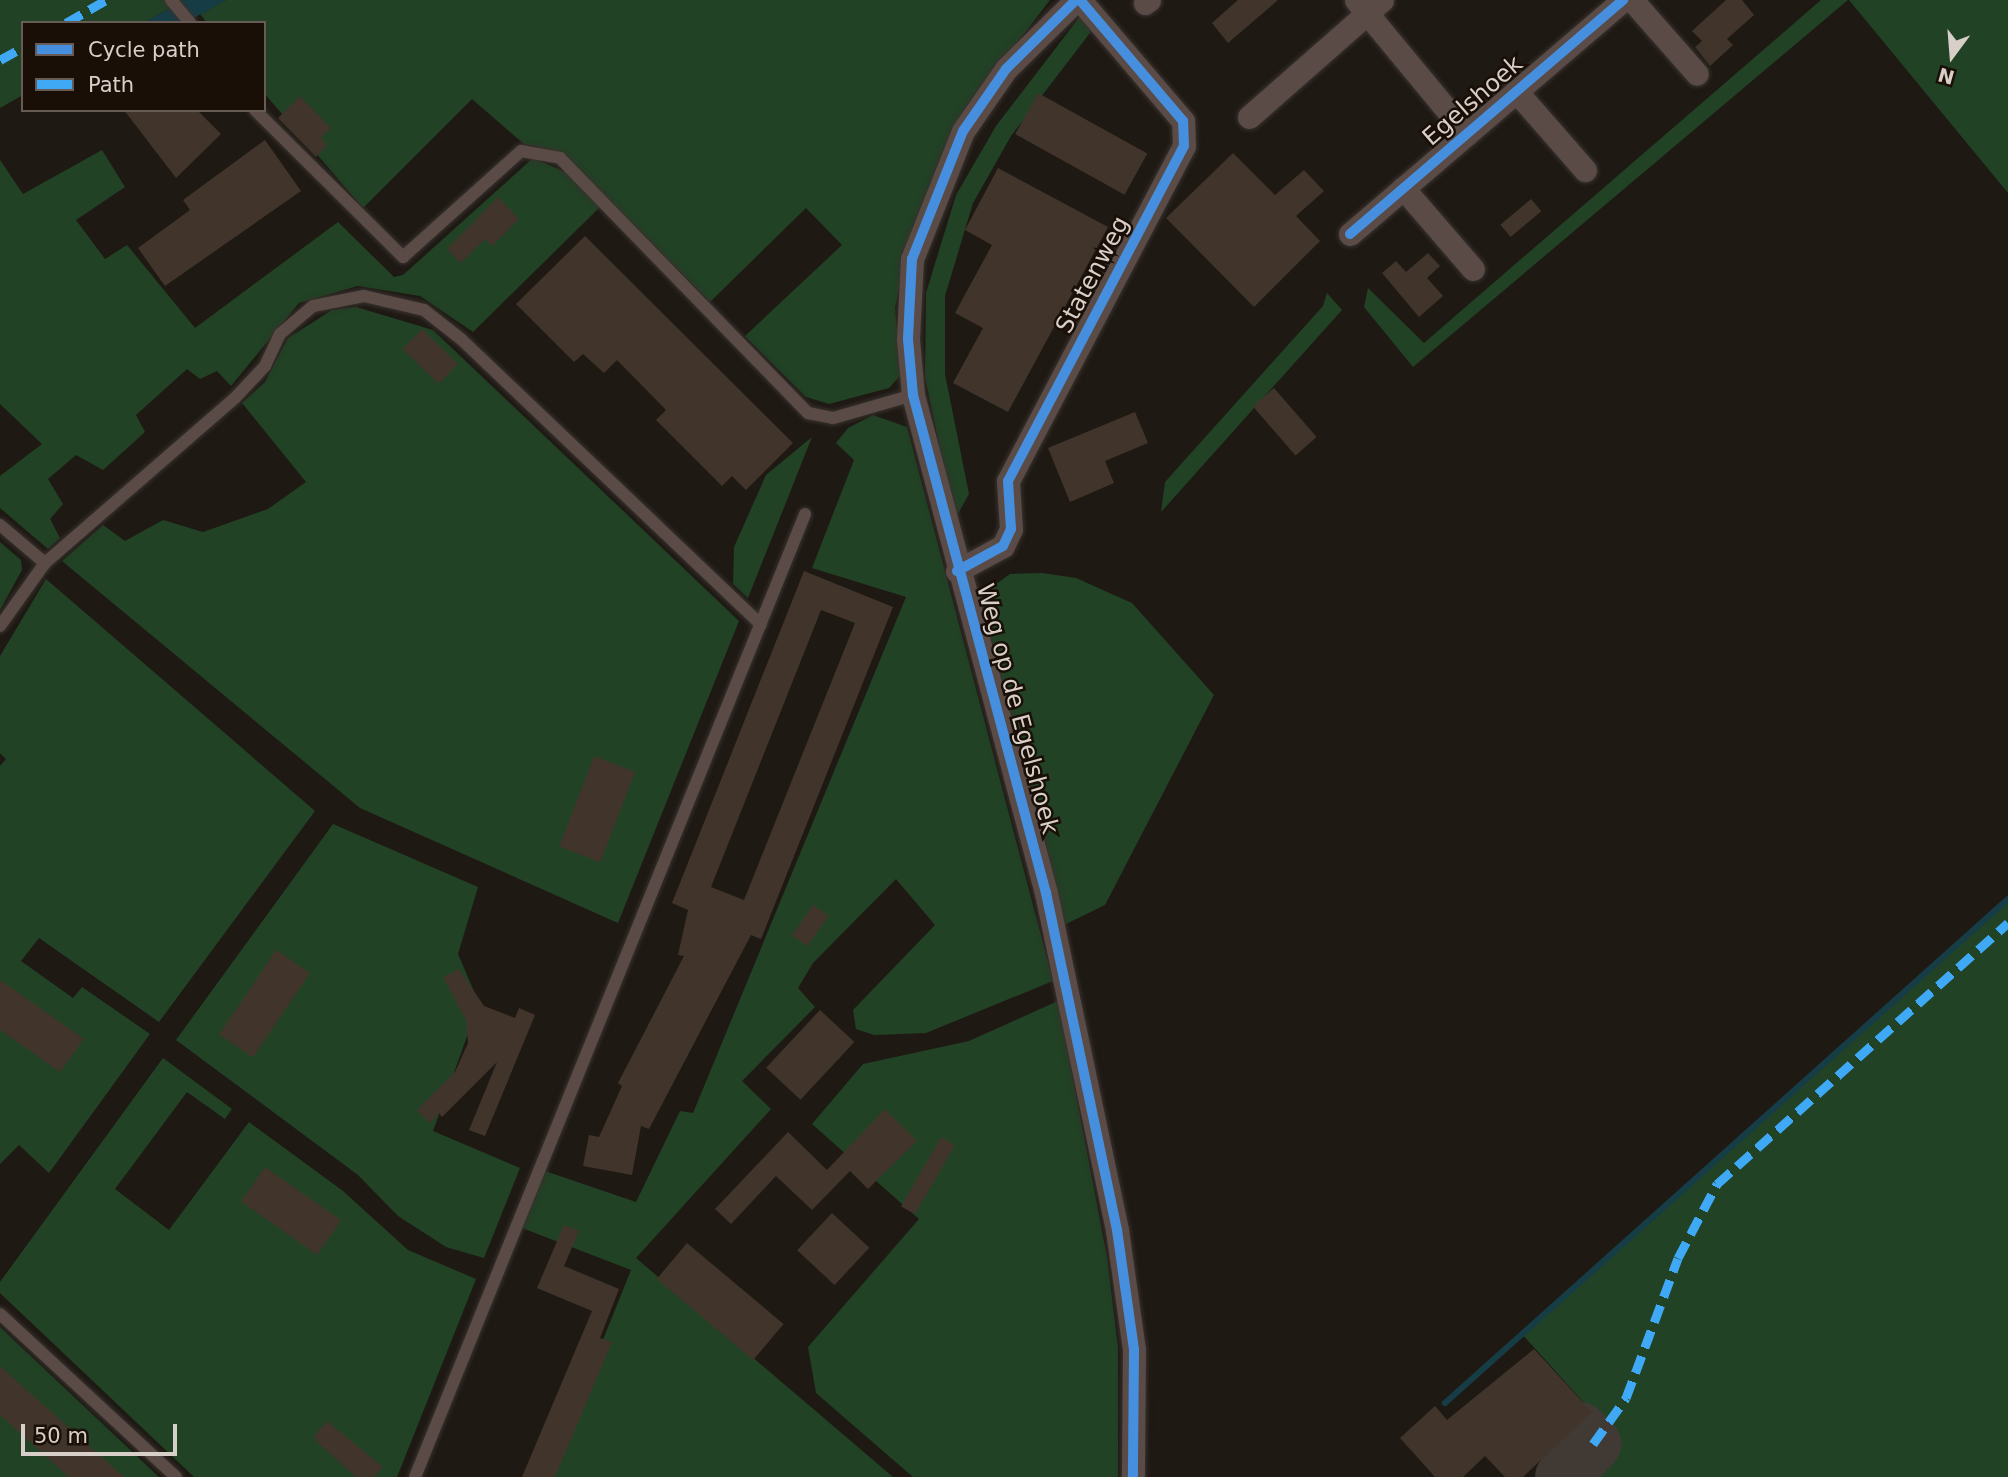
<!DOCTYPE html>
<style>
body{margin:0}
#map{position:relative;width:2008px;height:1477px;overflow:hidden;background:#1f1914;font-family:"DejaVu Sans",sans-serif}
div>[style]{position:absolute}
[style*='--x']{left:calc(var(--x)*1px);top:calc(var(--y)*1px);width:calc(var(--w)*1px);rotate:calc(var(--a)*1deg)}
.green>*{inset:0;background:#214225}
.water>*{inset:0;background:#163d46}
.stream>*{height:6px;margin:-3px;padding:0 3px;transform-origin:3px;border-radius:3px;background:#163d46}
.taxiway>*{height:56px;margin:-28px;padding:0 28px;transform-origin:28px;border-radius:28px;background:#403934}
.building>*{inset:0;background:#41352b;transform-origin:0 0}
.roads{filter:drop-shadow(0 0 2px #38322e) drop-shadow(0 0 2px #38322e)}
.service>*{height:12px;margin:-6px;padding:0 6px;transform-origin:6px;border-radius:6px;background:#5a4b47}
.minor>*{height:23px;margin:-11.5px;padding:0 11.5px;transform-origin:11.5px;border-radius:11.5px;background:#5a4b47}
.quiet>*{height:9px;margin-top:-4.5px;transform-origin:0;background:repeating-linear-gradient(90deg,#3fa9f5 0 18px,transparent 0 27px)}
.cycleway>*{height:10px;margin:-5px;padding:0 5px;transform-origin:5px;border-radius:5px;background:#468fdf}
span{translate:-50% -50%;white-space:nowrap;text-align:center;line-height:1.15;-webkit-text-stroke:5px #1a0f07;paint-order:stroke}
.street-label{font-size:24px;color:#d8cfc9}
.legend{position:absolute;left:21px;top:21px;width:245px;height:91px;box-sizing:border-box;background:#1a0f07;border:2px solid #665c55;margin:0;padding:9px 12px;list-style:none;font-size:21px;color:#d8cfc9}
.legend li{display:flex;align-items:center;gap:14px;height:35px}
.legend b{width:35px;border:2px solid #665c55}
.north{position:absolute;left:1917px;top:21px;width:70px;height:70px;-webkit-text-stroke:5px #1a0f07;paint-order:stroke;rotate:196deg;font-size:19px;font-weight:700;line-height:28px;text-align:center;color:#d8cfc9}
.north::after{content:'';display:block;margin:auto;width:24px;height:32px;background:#d8cfc9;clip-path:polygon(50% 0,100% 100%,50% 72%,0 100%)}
.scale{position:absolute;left:21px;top:1424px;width:156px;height:32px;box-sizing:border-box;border:4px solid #d8cfc9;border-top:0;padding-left:9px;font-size:21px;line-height:24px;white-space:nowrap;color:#d8cfc9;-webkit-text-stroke:5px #1a0f07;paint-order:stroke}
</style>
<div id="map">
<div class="green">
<i style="clip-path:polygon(0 0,184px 0,144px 23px,23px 23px,23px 95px,0 108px)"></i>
<i style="clip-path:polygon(226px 0,1050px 0,983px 87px,913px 225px,895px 308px,901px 375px,889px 388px,829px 404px,806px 397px,745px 336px,842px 245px,806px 208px,710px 302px,562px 152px,524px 144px,472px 99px,363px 208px,264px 93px,264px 23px,207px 23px,200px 14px)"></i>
<i style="clip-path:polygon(1821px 0,1848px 0,1413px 367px,1364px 307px,1368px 288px,1424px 343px)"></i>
<i style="clip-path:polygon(1849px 0,2008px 0,2008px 193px)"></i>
<i style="clip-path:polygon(1081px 15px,1093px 29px,1011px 136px,973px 203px,945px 296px,945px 374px,969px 494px,955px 519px,925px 377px,926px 293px,956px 195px,996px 126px)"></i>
<i style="clip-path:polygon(102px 150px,125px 187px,76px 220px,105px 259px,127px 245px,195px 328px,338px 222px,394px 277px,403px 275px,533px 158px,565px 172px,600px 207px,473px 332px,420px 296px,358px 286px,299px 303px,231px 386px,217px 371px,200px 379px,187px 369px,136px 415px,145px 432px,103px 470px,76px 455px,48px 479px,63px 504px,50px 519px,60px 538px,48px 549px,0 508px,0 476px,42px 444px,0 404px,0 160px,23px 194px)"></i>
<i style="clip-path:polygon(1327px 293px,1342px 310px,1161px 512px,1165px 482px,1323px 306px)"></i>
<i style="clip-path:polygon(356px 307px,433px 330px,739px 621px,618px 923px,360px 808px,62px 561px,103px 525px,125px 541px,163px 520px,203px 532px,268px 509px,306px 482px,242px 403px,265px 382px,288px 338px,332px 310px)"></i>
<i style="clip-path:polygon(873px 415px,907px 427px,1053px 981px,926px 1033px,874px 1035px,856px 1029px,853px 1010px,935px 925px,896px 879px,813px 963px,798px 988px,815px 1007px,742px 1081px,771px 1109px,636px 1258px,893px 1477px,548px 1477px,631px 1270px,522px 1228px,545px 1171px,636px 1202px,680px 1111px,693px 1113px,906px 597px,812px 568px,854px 460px,836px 443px,848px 428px)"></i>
<i style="clip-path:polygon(812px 437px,748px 598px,733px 584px,734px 547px,766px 475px)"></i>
<i style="clip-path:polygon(0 542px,21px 560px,22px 570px,0 610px)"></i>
<i style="clip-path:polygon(1042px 573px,1076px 578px,1132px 603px,1214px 695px,1105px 905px,1064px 925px,978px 597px,1010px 574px)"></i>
<i style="clip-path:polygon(46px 579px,315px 811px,159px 1022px,39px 938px,21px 961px,73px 998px,82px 987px,150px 1034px,49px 1173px,19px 1145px,0 1164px,0 766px,6px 759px,0 753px,0 656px)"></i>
<i style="clip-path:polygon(333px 824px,478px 887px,458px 954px,479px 1003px,433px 1131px,520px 1168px,484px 1258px,446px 1247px,398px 1216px,358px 1175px,176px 1040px)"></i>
<i style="clip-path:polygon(2008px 899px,2008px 1477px,1577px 1477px,1613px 1435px,1521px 1333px)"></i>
<i style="clip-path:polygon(1058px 1001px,1107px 1257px,1118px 1347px,1118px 1477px,913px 1477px,816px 1393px,808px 1347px,919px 1219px,812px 1124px,863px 1064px,969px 1041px)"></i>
<i style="clip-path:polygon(163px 1058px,232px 1109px,225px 1119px,187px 1092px,115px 1189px,169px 1230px,249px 1122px,343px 1191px,408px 1250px,476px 1279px,397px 1477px,194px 1477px,0 1293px,0 1282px)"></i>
<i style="clip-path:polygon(0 1327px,159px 1477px,0 1477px)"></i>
</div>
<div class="water">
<i style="clip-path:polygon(184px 0,226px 0,185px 23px,144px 23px)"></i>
</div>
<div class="stream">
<i style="--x:1445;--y:1403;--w:756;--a:-41.84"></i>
</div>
<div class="taxiway">
<i style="--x:1563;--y:1477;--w:45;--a:-47.7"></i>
<i style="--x:1593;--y:1444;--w:19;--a:-133"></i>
</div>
<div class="building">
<i style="clip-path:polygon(1238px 0,1278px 0,1228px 43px,1212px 23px)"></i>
<i style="clip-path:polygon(1726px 0,1742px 0,1754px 15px,1727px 39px,1733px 45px,1710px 66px,1695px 47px,1702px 41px,1692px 31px)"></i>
<i style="left:1038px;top:93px;width:125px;height:47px;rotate:29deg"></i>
<i style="clip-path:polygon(300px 96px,331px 128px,321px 138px,327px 145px,316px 157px,278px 118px)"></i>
<i style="clip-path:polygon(124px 110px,197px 110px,221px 134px,176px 178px)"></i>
<i style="clip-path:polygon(265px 140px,301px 191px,165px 286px,138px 248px,190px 210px,183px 200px)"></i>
<i style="clip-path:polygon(1233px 153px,1275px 195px,1304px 170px,1324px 191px,1296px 216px,1320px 241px,1254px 307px,1166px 218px)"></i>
<i style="clip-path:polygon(998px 168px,1108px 227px,1008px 412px,953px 383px,983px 328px,955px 313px,992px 245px,965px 230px)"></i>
<i style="clip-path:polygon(498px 197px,519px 219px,492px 246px,485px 239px,461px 263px,447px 249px)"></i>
<i style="left:1531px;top:199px;width:16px;height:40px;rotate:50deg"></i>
<i style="clip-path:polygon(585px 236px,793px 443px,746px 490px,732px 476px,722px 486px,656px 420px,666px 410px,617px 360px,604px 373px,583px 354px,574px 362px,516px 304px)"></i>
<i style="clip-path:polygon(1428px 253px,1440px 266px,1427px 278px,1443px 296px,1419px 317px,1382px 273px,1396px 261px,1406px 272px)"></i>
<i style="left:422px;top:329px;width:50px;height:28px;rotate:44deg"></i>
<i style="left:1274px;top:388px;width:65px;height:28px;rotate:49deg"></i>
<i style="clip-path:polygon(1135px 412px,1148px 443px,1105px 461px,1114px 483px,1070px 502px,1048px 448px)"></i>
<i style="clip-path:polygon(evenodd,804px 571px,893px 607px,761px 939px,751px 935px,649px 1129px,641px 1126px,632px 1175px,583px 1166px,589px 1135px,599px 1137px,622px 1086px,618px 1083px,684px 956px,678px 955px,688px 910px,672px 903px,804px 571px,821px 610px,855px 623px,744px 900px,711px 887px,821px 610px)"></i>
<i style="left:594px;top:756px;width:44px;height:97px;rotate:21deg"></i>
<i style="left:813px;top:905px;width:19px;height:37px;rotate:35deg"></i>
<i style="left:276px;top:950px;width:41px;height:102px;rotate:34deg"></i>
<i style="clip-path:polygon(459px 969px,484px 1006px,515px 1018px,519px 1008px,535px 1015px,485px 1136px,469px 1130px,497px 1062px,442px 1117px,439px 1113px,430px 1123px,417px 1110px,455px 1072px,468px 1043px,466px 1020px,443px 977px)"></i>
<i style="clip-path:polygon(0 980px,84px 1039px,60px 1072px,0 1030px)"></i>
<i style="left:820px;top:1010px;width:47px;height:79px;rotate:43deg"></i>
<i style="clip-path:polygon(885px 1109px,917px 1141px,868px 1189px,850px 1171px,812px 1210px,776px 1176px,731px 1224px,715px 1209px,788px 1132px,827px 1170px)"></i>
<i style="left:941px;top:1137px;width:16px;height:80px;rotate:30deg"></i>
<i style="left:265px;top:1167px;width:93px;height:42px;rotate:35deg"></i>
<i style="left:832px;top:1213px;width:51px;height:51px;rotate:43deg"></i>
<i style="clip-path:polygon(564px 1225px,579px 1231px,564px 1266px,619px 1289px,600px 1338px,612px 1342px,555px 1477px,522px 1477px,592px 1311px,537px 1288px)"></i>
<i style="left:687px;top:1243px;width:126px;height:47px;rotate:40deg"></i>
<i style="clip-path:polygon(1534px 1349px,1592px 1412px,1523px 1477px,1505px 1477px,1485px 1456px,1463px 1477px,1435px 1477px,1400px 1438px,1435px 1406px,1447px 1420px)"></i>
<i style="clip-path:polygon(0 1366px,124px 1477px,69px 1477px,0 1415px)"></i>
<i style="clip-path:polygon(327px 1421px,383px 1467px,374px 1477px,356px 1477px,317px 1442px,314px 1436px)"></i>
</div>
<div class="roads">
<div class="service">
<i style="--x:171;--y:0;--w:30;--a:50"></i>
<i style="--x:255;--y:110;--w:209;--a:44.8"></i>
<i style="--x:403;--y:257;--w:159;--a:-41.9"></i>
<i style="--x:521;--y:151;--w:40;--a:10"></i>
<i style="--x:560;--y:158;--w:356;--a:45.8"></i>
<i style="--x:808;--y:413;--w:25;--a:11"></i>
<i style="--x:833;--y:418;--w:83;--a:-16"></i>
<i style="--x:0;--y:525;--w:59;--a:40.2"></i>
<i style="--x:45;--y:563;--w:252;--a:-41"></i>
<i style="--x:235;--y:398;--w:44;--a:-46.8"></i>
<i style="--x:265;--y:366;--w:35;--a:-65"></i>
<i style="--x:280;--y:334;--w:43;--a:-40.3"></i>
<i style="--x:313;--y:306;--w:52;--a:-11.1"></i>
<i style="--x:364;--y:296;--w:62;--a:13.1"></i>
<i style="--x:424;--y:310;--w:47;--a:38.1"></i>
<i style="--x:461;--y:339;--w:414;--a:43.6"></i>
<i style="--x:0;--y:626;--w:77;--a:-54.5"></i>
<i style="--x:0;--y:1314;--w:240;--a:42.8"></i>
<i style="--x:415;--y:1477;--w:1039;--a:-67.95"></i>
</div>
<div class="minor">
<i style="--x:1076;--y:0;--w:98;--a:135.4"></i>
<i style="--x:1006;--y:69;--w:75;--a:124.7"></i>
<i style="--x:963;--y:131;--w:138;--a:111.7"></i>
<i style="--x:912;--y:259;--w:80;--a:92.9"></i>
<i style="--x:908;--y:339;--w:56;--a:84.9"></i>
<i style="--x:913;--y:395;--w:515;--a:75.05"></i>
<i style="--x:1046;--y:893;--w:344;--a:78.1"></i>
<i style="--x:1117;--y:1230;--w:121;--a:81.9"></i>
<i style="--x:1134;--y:1350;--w:127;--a:90.5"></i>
<i style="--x:1356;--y:0;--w:174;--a:50.4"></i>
<i style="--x:1632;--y:0;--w:98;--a:48.7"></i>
<i style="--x:1145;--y:3;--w:5;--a:-37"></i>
<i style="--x:1516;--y:91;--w:105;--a:48.9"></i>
<i style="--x:1249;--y:117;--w:177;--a:-41.3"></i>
<i style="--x:1403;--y:188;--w:107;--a:49.2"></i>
<i style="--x:1350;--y:234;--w:360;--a:-40.6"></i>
<i style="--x:957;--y:571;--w:52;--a:-28.5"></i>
<i style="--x:1003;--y:546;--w:19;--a:-65"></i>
<i style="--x:1011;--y:529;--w:48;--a:-93.6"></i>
<i style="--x:1008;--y:481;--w:378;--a:-62.3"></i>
<i style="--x:1184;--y:146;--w:25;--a:-92"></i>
<i style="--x:1183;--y:121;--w:159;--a:-130.4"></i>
</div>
</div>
<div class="quiet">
<i style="--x:66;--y:23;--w:46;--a:-29.9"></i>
<i style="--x:0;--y:60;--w:26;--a:-29"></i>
<i style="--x:1593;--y:1444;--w:57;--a:-54.3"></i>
<i style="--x:1626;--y:1398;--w:149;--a:-69.6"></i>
<i style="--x:1678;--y:1258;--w:84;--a:-62.2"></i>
<i style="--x:1717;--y:1184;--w:391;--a:-41.9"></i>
</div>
<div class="cycleway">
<i style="--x:1076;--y:0;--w:98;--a:135.4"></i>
<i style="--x:1006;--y:69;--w:75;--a:124.7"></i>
<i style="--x:963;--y:131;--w:138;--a:111.7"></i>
<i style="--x:912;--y:259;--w:80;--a:92.9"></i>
<i style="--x:908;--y:339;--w:56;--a:84.9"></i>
<i style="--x:913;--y:395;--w:515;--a:75.05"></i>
<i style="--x:1046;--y:893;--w:344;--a:78.1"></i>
<i style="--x:1117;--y:1230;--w:121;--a:81.9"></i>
<i style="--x:1134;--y:1350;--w:127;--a:90.5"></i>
<i style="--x:1350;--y:234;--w:360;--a:-40.6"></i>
<i style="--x:957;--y:571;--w:52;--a:-28.5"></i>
<i style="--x:1003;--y:546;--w:19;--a:-65"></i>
<i style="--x:1011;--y:529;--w:48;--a:-93.6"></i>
<i style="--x:1008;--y:481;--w:378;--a:-62.3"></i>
<i style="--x:1184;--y:146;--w:25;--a:-92"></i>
<i style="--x:1183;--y:121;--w:159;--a:-130.4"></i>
</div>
<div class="street-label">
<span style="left:1473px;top:101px;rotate:-41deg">Egelshoek</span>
<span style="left:1093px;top:275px;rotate:-62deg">Statenweg</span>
<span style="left:1017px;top:709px;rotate:75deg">Weg op de Egelshoek</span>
</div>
<ul class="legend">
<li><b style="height:9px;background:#468fdf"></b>Cycle path</li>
<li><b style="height:9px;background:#3fa9f5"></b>Path</li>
</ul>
<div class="north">N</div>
<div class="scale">50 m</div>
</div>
